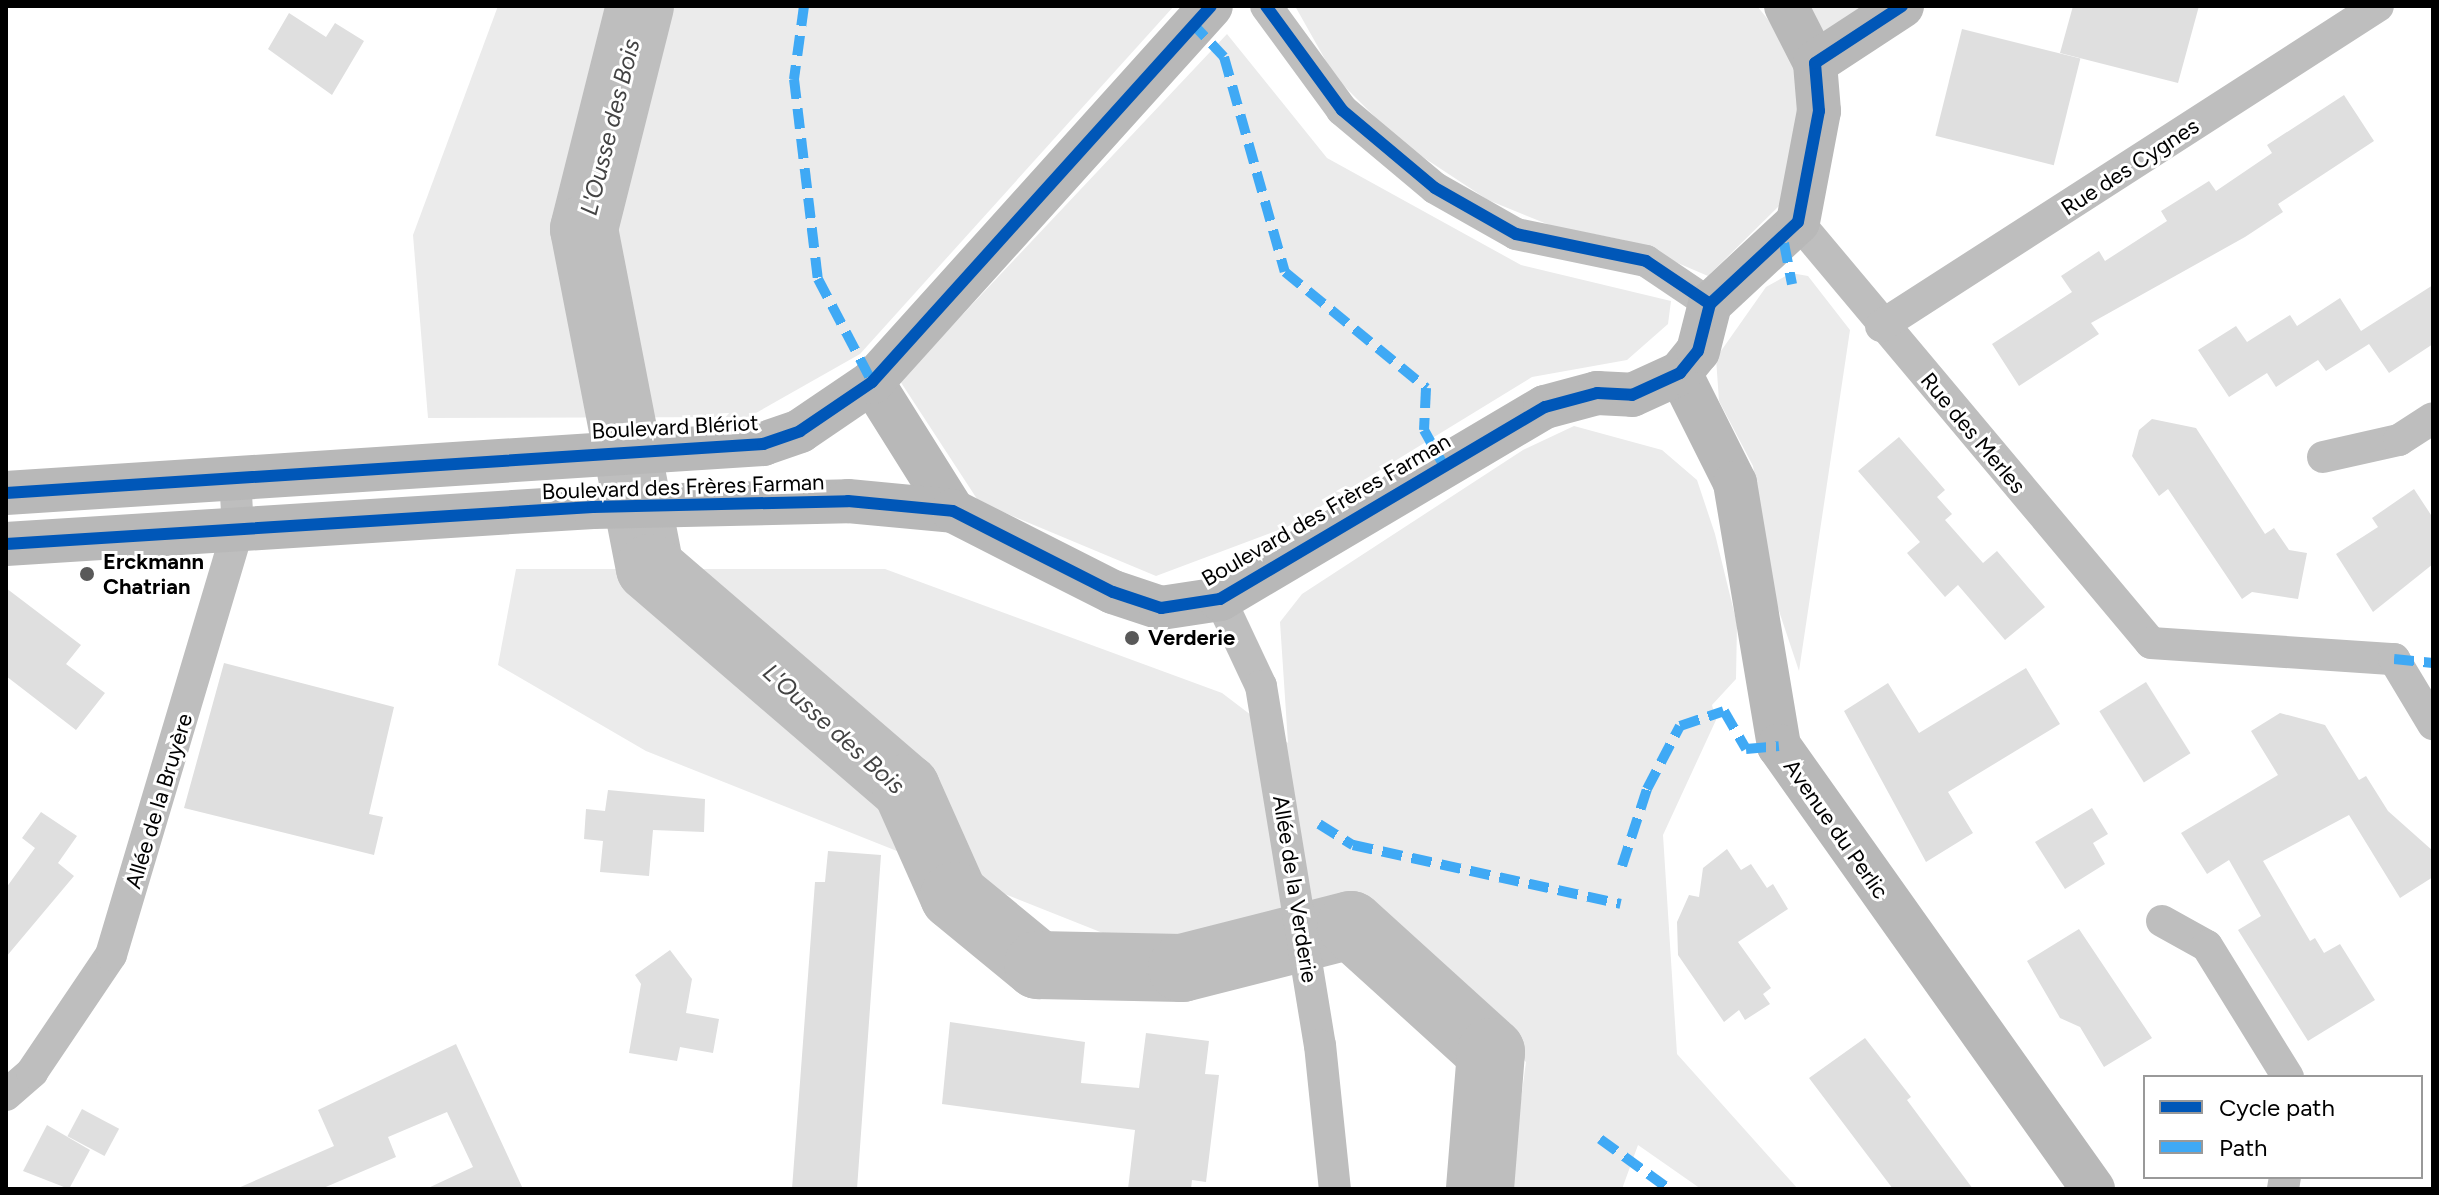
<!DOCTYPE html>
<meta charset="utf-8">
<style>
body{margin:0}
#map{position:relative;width:2439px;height:1195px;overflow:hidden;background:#fff;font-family:Figtree,sans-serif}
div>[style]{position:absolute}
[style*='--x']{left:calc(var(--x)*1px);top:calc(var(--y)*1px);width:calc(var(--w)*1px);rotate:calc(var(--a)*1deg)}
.green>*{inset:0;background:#ebebeb}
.river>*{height:68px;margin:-34px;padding:0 34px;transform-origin:34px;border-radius:34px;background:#bebebe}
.building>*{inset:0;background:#dfdfdf;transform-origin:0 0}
.street>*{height:32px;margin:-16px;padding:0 16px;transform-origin:16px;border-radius:16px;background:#bebebe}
.secondary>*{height:44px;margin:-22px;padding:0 22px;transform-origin:22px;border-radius:22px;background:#b8b8b8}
.quiet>*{height:10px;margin-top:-5px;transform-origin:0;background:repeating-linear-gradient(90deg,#3fa9f5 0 20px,transparent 0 30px)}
.cycleway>*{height:12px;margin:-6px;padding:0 6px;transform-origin:6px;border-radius:6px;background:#0057b8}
.dots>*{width:22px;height:22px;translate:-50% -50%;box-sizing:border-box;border:4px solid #fff;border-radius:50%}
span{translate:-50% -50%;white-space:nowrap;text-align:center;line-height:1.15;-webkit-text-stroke:6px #fff;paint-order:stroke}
.street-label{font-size:22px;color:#000}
.poi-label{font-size:22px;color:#000;font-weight:700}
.left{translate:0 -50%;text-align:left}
.water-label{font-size:24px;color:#434343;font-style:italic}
.frame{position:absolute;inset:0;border:8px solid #000;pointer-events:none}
.legend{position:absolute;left:2143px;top:1075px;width:280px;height:104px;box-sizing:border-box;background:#fff;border:2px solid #999;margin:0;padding:10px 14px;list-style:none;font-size:24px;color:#000}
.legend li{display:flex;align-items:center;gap:16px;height:40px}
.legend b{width:40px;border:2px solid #999}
</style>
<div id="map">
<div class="green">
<i style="clip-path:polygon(498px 6px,1174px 6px,860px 354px,749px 417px,428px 418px,413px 235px)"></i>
<i style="clip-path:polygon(1295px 6px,1757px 6px,1792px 49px,1802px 88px,1782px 203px,1708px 276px,1624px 240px,1552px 226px,1488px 200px,1400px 142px,1335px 77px)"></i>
<i style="clip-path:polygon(1800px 6px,1870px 6px,1822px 36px)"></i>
<i style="clip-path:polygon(1227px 34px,1327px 158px,1521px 265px,1671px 301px,1668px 324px,1627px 360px,1532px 377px,1287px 527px,1156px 576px,979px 502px,900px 381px)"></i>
<i style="clip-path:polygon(1791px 273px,1808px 276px,1850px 330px,1799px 671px,1777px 605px,1753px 466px,1719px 401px,1716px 358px,1766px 287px)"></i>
<i style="clip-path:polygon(1574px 426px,1662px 450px,1697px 480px,1715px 534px,1737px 624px,1736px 679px,1712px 705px,1716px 720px,1663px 835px,1677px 1054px,1798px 1189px,1701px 1189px,1638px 1145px,1622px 1189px,1509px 1189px,1526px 1062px,1350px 906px,1133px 945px,646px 751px,498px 665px,516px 569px,885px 569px,1222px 693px,1288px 743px,1280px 622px,1302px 594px,1523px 450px)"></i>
</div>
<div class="river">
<i style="--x:640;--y:6;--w:230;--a:104.1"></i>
<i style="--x:584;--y:229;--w:345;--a:79"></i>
<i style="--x:650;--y:568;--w:338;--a:40.7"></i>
<i style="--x:906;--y:788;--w:118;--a:66"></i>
<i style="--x:954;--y:896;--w:109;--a:39.4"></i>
<i style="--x:1038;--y:965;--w:144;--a:1.2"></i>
<i style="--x:1182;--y:968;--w:174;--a:-14.3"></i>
<i style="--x:1351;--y:925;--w:189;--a:42.2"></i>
<i style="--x:1491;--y:1052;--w:137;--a:94.6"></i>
</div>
<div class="building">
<i style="clip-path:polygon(2073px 6px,2199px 6px,2178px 83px,2060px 53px)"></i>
<i style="clip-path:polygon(289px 13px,326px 37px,335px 23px,364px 41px,332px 95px,268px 49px)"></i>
<i style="left:1962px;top:29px;width:122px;height:110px;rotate:14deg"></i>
<i style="clip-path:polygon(2344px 95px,2374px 141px,2278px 204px,2283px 212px,2245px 237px,2091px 323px,2099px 334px,2019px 386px,1992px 344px,2072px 292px,2061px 276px,2099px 251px,2105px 261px,2167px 221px,2161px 211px,2209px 181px,2216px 191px,2272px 153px,2267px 145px)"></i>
<i style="clip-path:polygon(2433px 285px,2433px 344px,2389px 373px,2369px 344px,2326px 371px,2318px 360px,2276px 387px,2267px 373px,2229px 397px,2198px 350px,2236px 326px,2247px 342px,2290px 315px,2297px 326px,2340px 298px,2361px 331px)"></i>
<i style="clip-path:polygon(2152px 419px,2196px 428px,2265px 534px,2274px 528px,2289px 550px,2307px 553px,2298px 599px,2252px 592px,2242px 599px,2168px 489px,2159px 496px,2132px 456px,2139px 430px)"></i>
<i style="clip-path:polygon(1899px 437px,1945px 490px,1937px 497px,1952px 514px,1945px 520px,1983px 563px,1997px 551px,2045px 607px,2005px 640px,1958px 585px,1945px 597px,1907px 553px,1920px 542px,1858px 471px)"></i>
<i style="clip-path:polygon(2414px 489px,2433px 518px,2433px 564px,2373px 612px,2336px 554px,2378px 527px,2372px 518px)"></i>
<i style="clip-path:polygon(6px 588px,81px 645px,66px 664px,105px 693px,76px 730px,6px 676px)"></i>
<i style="clip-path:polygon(224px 663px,394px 707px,369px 814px,383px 817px,374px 855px,184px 808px)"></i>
<i style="clip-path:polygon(2026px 668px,2060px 724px,1948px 792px,1973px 833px,1926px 862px,1844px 711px,1888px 683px,1919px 733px)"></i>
<i style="left:2146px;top:682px;width:84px;height:55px;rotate:58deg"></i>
<i style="clip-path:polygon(2280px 713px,2325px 725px,2359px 780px,2366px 776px,2388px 811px,2433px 851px,2433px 877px,2400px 898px,2349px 815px,2263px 861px,2310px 941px,2315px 938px,2324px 953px,2340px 944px,2375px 1000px,2308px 1041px,2238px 930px,2261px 916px,2229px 860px,2207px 874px,2181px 833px,2278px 775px,2251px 731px)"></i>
<i style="clip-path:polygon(608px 790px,705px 799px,704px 832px,653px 830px,649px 876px,600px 872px,603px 841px,584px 839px,586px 809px,605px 811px)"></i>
<i style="clip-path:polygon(2092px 808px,2108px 834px,2093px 843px,2105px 864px,2065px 889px,2035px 842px)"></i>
<i style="clip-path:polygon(41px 812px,77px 836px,58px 863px,74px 876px,6px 957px,6px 888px,35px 848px,22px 838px)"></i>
<i style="clip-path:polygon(1727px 849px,1741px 870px,1751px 864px,1767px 888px,1773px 884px,1788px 909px,1738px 942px,1771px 988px,1763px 994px,1770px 1004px,1745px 1020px,1739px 1010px,1724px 1022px,1678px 955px,1677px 922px,1689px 895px,1699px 897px,1703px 868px)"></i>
<i style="clip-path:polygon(828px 851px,881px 855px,857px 1189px,792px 1189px,815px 882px,825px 882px)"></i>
<i style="clip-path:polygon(2079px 929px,2152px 1038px,2104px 1067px,2080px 1027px,2060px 1018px,2027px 961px)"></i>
<i style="clip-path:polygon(670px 950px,692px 979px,686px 1013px,719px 1019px,713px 1053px,680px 1047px,677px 1061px,629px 1053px,641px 984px,635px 975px)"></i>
<i style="clip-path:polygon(950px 1022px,1085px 1042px,1081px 1083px,1139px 1088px,1146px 1033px,1209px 1041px,1205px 1074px,1219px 1075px,1206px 1182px,1192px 1180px,1191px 1189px,1128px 1189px,1135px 1130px,942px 1104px)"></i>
<i style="clip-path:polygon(1865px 1038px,1911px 1097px,1907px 1100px,1973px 1189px,1893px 1189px,1809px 1078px)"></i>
<i style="clip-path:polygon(456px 1044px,523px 1189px,426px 1189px,473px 1167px,447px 1112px,388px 1137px,396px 1157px,321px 1189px,236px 1189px,334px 1146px,318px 1110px)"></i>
<i style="left:82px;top:1109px;width:42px;height:31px;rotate:28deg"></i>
<i style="clip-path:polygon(47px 1125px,90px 1150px,69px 1189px,23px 1171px)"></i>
</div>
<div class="street">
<i style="--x:1266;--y:6;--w:129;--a:53.8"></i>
<i style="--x:1342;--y:110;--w:121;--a:40"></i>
<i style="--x:1435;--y:188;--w:93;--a:29.6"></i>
<i style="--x:1516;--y:234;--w:133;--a:11.7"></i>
<i style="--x:1646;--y:261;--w:77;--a:33.9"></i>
<i style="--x:1798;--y:222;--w:549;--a:50.02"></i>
<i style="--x:2151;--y:643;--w:244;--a:3.8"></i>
<i style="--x:2394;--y:659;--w:76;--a:59"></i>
<i style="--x:1881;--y:326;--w:591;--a:-32.78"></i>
<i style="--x:2323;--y:457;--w:78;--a:-12.6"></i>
<i style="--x:2399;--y:440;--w:40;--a:-32.9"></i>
<i style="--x:1220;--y:599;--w:96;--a:64.8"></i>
<i style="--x:1261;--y:686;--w:364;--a:80.7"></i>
<i style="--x:1320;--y:1045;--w:145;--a:84.1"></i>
<i style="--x:2162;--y:921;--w:51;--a:29.1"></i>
<i style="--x:2207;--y:946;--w:154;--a:58.3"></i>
<i style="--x:6;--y:1095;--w:35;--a:-41"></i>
<i style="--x:32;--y:1072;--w:141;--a:-56"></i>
<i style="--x:111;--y:955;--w:444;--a:-73.4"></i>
<i style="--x:238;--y:530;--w:53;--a:-93.2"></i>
<i style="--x:2283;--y:1189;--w:12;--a:-81"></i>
</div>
<div class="secondary">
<i style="--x:1786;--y:6;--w:64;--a:63"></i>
<i style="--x:1680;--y:373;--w:123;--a:63.4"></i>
<i style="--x:1735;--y:483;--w:267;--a:80.5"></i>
<i style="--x:1779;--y:746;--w:543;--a:54.67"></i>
<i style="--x:872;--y:382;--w:152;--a:57.9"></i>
<i style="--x:6;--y:493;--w:759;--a:-3.7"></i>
<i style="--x:763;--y:444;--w:39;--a:-19"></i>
<i style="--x:800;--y:431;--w:87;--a:-34.2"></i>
<i style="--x:872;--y:382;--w:506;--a:-47.96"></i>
<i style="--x:6;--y:544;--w:588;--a:-3.61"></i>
<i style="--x:593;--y:507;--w:255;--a:-1.3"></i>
<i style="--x:848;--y:501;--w:105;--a:5.4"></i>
<i style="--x:953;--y:511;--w:179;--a:26.9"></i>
<i style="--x:1113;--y:592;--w:51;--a:18.4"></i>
<i style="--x:1161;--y:608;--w:60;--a:-8.7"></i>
<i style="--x:1220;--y:599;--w:377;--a:-30.6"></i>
<i style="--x:1545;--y:407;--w:54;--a:-15.1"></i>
<i style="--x:1597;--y:393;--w:35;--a:3"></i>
<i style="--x:1632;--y:395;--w:53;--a:-24.6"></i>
<i style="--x:1680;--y:373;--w:28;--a:-51"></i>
<i style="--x:1698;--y:351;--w:49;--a:-75.7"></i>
<i style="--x:1710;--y:304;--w:120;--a:-43"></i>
<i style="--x:1798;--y:222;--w:113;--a:-79.3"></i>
<i style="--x:1819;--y:111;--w:48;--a:-94.8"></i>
<i style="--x:1815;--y:63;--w:104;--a:-33.2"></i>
</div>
<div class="quiet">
<i style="--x:804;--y:6;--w:74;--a:97.8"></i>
<i style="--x:794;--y:79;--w:201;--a:83.2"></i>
<i style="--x:818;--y:279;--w:116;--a:62.3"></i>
<i style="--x:1191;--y:22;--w:48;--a:46.7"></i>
<i style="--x:1224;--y:57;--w:223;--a:74.2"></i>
<i style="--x:1285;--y:272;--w:183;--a:39.4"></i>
<i style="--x:1426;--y:388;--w:42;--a:92.7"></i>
<i style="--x:1424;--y:430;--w:39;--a:61"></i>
<i style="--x:1784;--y:243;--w:42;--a:79"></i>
<i style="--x:2394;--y:659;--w:39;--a:6"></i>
<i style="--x:1319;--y:824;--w:40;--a:32"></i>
<i style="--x:1353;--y:845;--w:274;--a:12.4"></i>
<i style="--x:1622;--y:866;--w:81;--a:-72"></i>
<i style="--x:1647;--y:789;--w:71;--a:-62.4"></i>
<i style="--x:1680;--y:726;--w:46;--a:-18.8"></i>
<i style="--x:1724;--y:711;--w:44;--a:59.9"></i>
<i style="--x:1746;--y:749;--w:33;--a:-5"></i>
<i style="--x:1600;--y:1139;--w:85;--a:35.9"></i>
</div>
<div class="cycleway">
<i style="--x:1266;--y:6;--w:129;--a:53.8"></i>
<i style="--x:1342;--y:110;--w:121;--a:40"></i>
<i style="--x:1435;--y:188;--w:93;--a:29.6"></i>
<i style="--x:1516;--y:234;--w:133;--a:11.7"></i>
<i style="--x:1646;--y:261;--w:77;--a:33.9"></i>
<i style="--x:6;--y:493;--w:759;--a:-3.7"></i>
<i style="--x:763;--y:444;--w:39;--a:-19"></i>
<i style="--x:800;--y:431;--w:87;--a:-34.2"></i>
<i style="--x:872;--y:382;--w:506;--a:-47.96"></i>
<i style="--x:6;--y:544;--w:588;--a:-3.61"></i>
<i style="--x:593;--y:507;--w:255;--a:-1.3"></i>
<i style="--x:848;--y:501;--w:105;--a:5.4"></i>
<i style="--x:953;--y:511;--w:179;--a:26.9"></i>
<i style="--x:1113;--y:592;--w:51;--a:18.4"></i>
<i style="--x:1161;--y:608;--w:60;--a:-8.7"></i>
<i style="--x:1220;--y:599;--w:377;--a:-30.6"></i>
<i style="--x:1545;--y:407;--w:54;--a:-15.1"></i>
<i style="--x:1597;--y:393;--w:35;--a:3"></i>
<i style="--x:1632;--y:395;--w:53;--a:-24.6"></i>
<i style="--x:1680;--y:373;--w:28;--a:-51"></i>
<i style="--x:1698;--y:351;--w:49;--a:-75.7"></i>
<i style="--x:1710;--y:304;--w:120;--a:-43"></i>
<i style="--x:1798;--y:222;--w:113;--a:-79.3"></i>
<i style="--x:1819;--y:111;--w:48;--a:-94.8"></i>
<i style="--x:1815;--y:63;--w:104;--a:-33.2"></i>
</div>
<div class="dots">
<i style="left:87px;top:574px;background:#595959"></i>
<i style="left:1132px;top:638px;background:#595959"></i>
</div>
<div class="street-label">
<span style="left:2130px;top:167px;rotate:-33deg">Rue des Cygnes</span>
<span style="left:675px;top:427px;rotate:-3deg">Boulevard Blériot</span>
<span style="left:1973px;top:433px;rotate:50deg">Rue des Merles</span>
<span style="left:683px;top:487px;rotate:-2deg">Boulevard des Frères Farman</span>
<span style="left:1326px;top:510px;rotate:-30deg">Boulevard des Frères Farman</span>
<span style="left:159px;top:801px;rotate:-73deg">Allée de la Bruyère</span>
<span style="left:1836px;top:829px;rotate:55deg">Avenue du Perlic</span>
<span style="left:1295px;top:889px;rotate:81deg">Allée de la Verderie</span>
</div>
<div class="poi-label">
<span class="left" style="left:103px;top:574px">Erckmann<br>Chatrian</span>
<span class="left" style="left:1148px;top:638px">Verderie</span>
</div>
<div class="water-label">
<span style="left:610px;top:127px;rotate:-76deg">L'Ousse des Bois</span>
<span style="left:834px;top:729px;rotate:42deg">L'Ousse des Bois</span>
</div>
<div class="frame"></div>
<ul class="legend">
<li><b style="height:10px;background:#0057b8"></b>Cycle path</li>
<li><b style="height:10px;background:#3fa9f5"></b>Path</li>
</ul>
</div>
